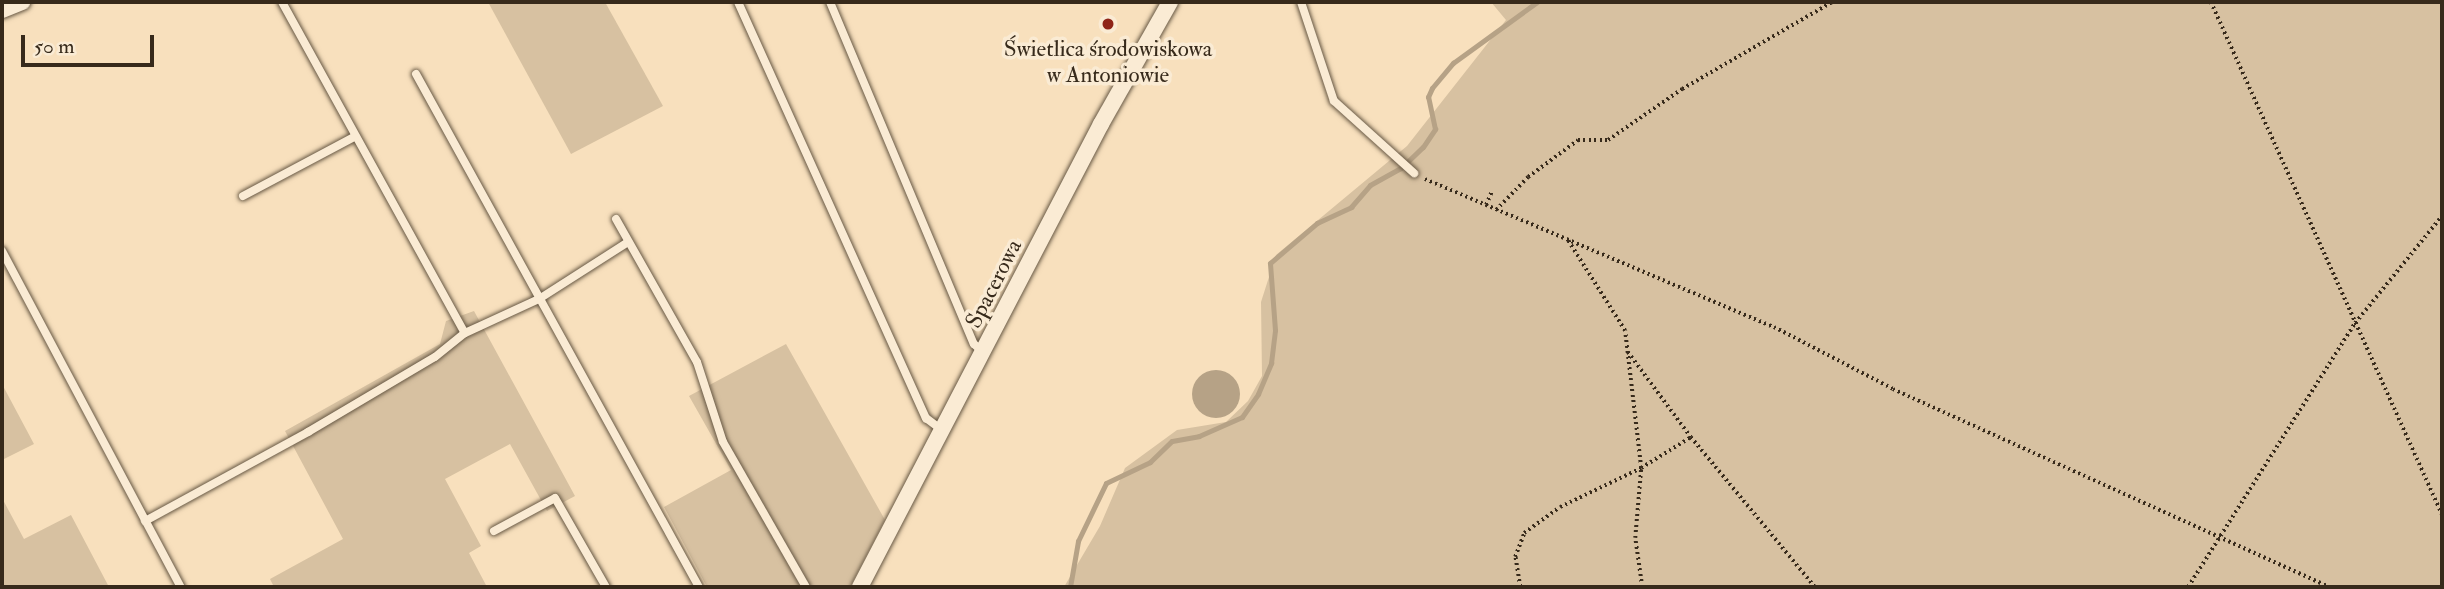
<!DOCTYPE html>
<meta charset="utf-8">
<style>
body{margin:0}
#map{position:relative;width:2444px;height:589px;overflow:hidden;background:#f8e0bd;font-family:"IM FELL Double Pica",serif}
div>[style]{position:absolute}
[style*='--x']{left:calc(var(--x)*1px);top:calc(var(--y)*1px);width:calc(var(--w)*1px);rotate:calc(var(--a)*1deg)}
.green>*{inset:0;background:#d7c1a1}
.water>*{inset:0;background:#b6a286}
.round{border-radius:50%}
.stream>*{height:5px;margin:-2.5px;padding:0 2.5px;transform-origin:2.5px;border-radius:2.5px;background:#b6a286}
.path>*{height:3.5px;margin-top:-1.75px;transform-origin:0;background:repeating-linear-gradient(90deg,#372a1b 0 2px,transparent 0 5.5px)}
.roads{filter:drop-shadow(0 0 2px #675844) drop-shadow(0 0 2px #675844)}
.service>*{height:8px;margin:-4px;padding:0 4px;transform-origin:4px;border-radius:4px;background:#faebd4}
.minor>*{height:16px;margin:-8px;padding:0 8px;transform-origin:8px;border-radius:8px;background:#faebd4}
.dots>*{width:19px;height:19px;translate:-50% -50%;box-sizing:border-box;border:4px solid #faebd4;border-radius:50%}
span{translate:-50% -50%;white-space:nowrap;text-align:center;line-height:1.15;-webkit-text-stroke:7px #faebd4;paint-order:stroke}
.poi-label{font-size:23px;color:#372a1b}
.street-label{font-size:23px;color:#372a1b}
.frame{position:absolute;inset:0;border:4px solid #372a1b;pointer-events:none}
.scale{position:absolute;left:21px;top:35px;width:133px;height:32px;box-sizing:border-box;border:4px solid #372a1b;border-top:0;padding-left:9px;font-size:21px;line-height:24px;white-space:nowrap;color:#372a1b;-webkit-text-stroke:5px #faebd4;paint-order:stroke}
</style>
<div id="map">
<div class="green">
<i style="clip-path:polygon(488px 2px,605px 2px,663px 106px,571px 154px)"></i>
<i style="clip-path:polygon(1491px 2px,2442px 2px,2442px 587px,1064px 587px,1100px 526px,1125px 468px,1177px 430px,1226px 422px,1248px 401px,1262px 376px,1261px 302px,1276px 255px,1407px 146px,1506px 20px)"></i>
<i style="clip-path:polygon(474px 311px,575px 496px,547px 511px,510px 444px,445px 479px,481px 546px,469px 553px,487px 587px,274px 587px,270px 579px,343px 539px,285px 431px,440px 344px,446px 321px)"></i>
<i style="clip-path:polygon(786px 344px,885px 520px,850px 587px,707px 587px,664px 507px,731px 470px,689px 396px)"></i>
<i style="clip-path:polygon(2px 384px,34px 444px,2px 460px)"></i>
<i style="clip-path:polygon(2px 498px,24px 539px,71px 515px,109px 587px,2px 587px)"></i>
</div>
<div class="water">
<i class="round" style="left:1192px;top:370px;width:48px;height:48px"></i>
</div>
<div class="stream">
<i style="--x:1070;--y:587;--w:47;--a:-80.1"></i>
<i style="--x:1078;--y:541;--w:64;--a:-64.2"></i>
<i style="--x:1106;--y:483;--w:49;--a:-25.5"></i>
<i style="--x:1150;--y:462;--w:30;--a:-44"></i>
<i style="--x:1172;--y:441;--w:27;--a:-10"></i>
<i style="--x:1199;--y:436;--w:47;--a:-23.8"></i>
<i style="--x:1242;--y:417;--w:28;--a:-55"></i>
<i style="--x:1258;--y:394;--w:34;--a:-67"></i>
<i style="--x:1271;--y:363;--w:33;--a:-83"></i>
<i style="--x:1275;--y:330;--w:67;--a:-94.3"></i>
<i style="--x:1270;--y:263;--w:62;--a:-40.4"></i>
<i style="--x:1317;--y:223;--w:38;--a:-25"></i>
<i style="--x:1351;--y:207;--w:29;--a:-49"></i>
<i style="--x:1370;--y:185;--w:35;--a:-29"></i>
<i style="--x:1401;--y:168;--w:30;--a:-44"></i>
<i style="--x:1423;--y:147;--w:22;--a:-56"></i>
<i style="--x:1435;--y:129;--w:33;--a:-102"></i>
<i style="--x:1428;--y:97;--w:10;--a:-66"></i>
<i style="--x:1432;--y:88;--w:33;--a:-50"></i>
<i style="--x:1453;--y:63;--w:104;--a:-36"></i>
</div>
<div class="path">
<i style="--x:2211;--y:2;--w:562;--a:65.72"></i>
<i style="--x:1425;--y:179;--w:379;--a:23"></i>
<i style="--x:1774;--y:327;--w:134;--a:27.5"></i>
<i style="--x:1893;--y:389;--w:479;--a:24.4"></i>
<i style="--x:1486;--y:205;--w:15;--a:-67"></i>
<i style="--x:1496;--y:210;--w:46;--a:-45.9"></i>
<i style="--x:1528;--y:177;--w:62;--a:-36.5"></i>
<i style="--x:1578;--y:140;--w:30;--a:0"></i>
<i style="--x:1608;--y:140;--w:90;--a:-34.6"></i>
<i style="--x:1682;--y:89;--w:173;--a:-30.1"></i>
<i style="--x:1628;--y:352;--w:106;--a:53.5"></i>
<i style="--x:1691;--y:437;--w:195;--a:50.4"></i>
<i style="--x:1520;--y:587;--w:30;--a:-99"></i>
<i style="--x:1515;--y:557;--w:26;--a:-69"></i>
<i style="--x:1524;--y:533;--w:44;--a:-35.8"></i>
<i style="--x:1560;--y:507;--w:90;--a:-25.7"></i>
<i style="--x:1641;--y:468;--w:138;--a:-96.7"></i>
<i style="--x:1625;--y:331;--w:107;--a:-122.3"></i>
<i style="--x:1642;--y:587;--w:49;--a:-98.1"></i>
<i style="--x:1635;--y:538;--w:70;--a:-85.1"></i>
<i style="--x:1641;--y:468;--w:59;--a:-31.8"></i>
<i style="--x:2188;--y:587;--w:312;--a:-57.7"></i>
<i style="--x:2355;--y:323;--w:138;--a:-50.9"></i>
</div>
<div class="roads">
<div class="service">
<i style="--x:282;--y:2;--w:378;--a:61.1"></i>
<i style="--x:465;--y:333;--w:81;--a:-24.7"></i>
<i style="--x:539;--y:299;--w:106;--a:-32.6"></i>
<i style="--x:738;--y:2;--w:457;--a:65.7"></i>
<i style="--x:926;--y:418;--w:21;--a:37"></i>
<i style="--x:830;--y:2;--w:371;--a:67.2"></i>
<i style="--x:974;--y:344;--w:13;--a:42"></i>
<i style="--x:1301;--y:2;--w:104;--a:71.6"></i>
<i style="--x:1334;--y:101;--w:108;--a:42"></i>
<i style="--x:416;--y:74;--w:586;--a:61.12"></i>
<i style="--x:243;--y:196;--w:126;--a:-28"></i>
<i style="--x:616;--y:219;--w:164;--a:60.5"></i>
<i style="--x:697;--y:362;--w:84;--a:72"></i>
<i style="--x:723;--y:442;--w:167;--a:60.2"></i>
<i style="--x:2;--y:251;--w:381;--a:62"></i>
<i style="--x:145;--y:521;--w:186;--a:-28.6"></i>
<i style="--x:308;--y:432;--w:147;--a:-30.6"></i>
<i style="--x:435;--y:357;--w:38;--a:-39"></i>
<i style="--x:494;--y:531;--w:69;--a:-28.4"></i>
<i style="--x:555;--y:498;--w:103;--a:60.2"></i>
</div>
<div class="minor">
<i style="--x:2;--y:10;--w:22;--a:-22"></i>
<i style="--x:860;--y:587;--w:522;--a:-62.5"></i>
<i style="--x:1101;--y:124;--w:140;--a:-60.5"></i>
</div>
</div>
<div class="dots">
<i style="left:1108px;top:24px;background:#8f2418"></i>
</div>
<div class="poi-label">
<span style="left:1108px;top:62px">Świetlica środowiskowa<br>w Antoniowie</span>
</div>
<div class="street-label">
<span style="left:994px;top:284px;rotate:-63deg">Spacerowa</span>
</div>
<div class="frame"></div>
<div class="scale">50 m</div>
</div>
